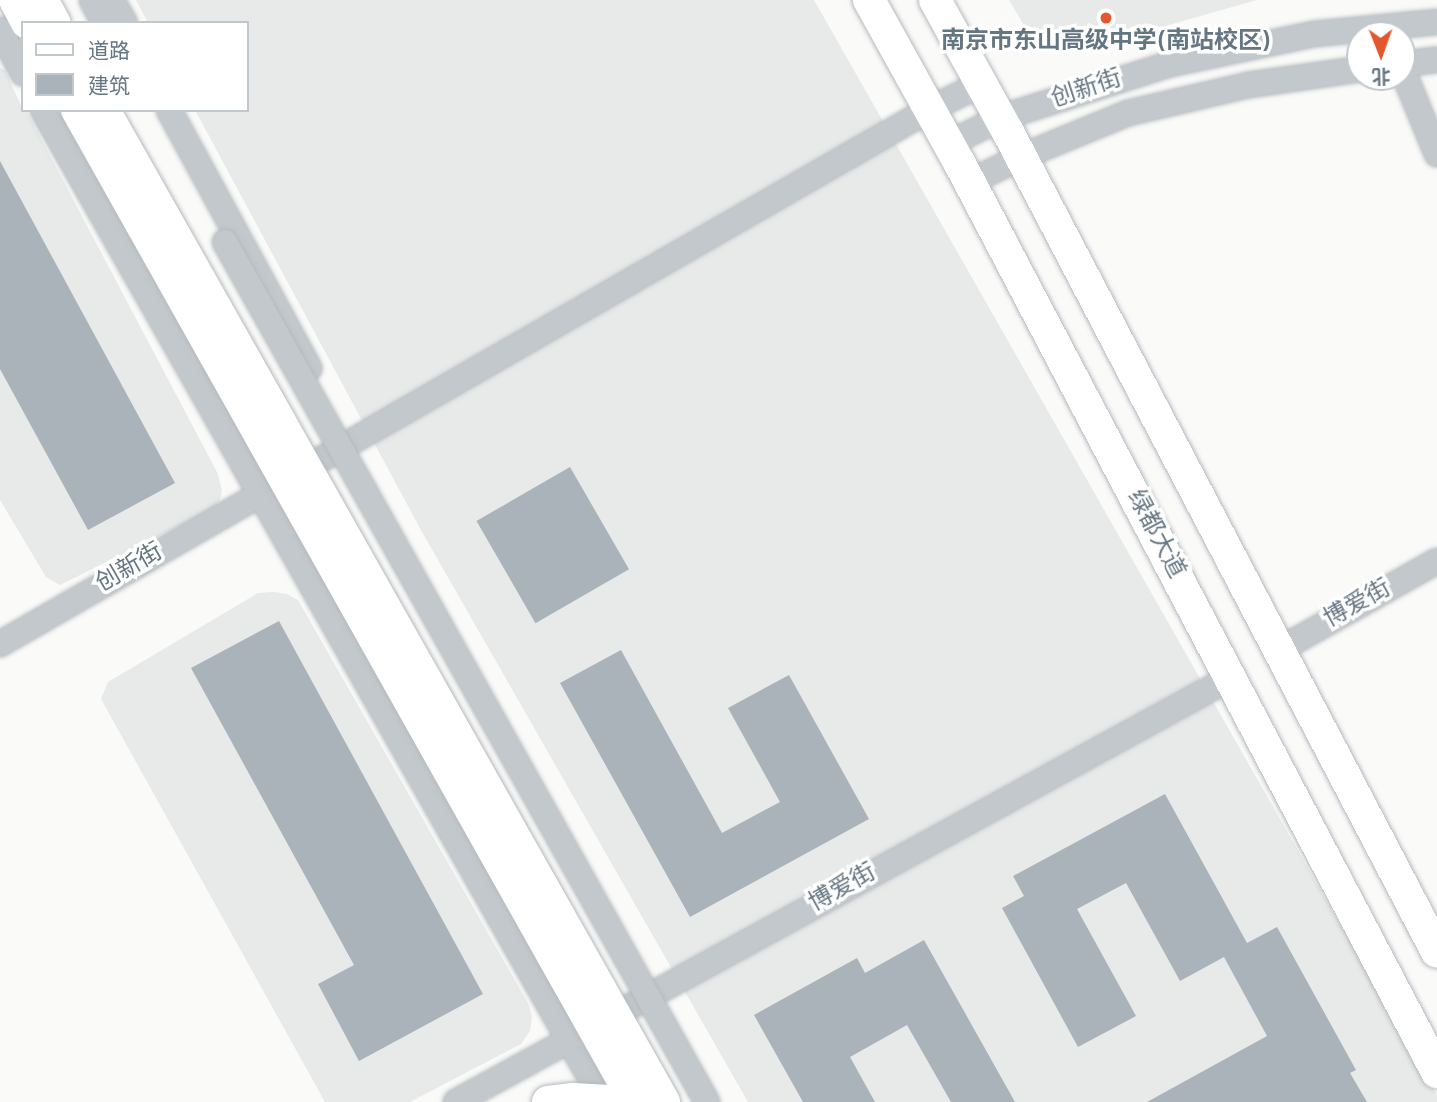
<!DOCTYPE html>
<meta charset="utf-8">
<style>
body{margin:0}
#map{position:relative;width:1437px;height:1102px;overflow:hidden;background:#fafaf8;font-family:Overpass,"Noto Sans SC",sans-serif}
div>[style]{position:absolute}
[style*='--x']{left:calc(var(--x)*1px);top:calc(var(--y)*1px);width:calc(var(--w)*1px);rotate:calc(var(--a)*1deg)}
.built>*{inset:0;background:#e8e9e9}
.building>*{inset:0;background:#aab3b9;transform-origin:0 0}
.roads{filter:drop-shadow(0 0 2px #b5babe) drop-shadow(0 0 2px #b5babe)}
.minor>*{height:24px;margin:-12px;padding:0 12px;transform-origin:12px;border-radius:12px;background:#c3c8cc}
.major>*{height:32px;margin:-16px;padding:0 16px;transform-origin:16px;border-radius:16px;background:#fff}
.bridges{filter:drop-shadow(0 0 2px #b5babe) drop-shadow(0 0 2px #b5babe)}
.minor-bridge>*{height:24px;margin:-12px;padding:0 12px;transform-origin:12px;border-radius:12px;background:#c3c8cc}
.major-bridge>*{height:32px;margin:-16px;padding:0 16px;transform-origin:16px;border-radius:16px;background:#fff}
.dots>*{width:19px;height:19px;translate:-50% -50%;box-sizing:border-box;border:4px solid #fff;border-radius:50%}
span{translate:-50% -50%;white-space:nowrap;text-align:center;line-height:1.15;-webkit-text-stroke:7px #fff;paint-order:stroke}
.poi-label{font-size:24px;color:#657683;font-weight:700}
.street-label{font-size:24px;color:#657683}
.legend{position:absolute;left:21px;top:21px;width:228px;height:91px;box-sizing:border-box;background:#fff;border:2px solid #c1c8cd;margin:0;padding:9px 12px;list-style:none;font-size:21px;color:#657683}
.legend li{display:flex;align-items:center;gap:14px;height:35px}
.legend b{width:35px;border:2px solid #c1c8cd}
.north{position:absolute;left:1346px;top:21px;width:70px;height:70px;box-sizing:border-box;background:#fff;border:2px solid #c1c8cd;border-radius:50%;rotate:179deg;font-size:19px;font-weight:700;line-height:28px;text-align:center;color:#657683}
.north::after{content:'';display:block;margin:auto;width:24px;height:32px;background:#e4572e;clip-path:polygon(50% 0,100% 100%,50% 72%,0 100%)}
</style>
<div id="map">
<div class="built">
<i style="clip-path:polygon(136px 0,814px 0,1437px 1095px,1437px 1102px,748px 1102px,422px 532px,195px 110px,247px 110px,247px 23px,148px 23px)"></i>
<i style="clip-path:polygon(1009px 0,1257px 0,1077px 51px,1043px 46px,1031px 37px)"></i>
<i style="clip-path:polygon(0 68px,5px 70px,23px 110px,26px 110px,218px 474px,222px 491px,220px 500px,211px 510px,60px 585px,46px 577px,0 500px)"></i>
<i style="clip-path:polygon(274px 592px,287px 594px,298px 600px,529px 1005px,532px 1017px,530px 1031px,521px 1044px,410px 1102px,325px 1102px,101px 699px,108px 682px,258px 593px)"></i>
</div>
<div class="building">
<i style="clip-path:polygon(0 161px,175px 483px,88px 530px,0 369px)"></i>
<i style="left:570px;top:467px;width:118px;height:108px;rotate:60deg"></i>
<i style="clip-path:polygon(279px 621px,483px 994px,359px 1061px,318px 984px,354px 965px,191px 668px)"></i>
<i style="clip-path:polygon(621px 650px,722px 833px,780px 802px,728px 708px,789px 675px,869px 819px,690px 917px,560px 683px)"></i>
<i style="clip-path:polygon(1165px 794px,1247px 943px,1277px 927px,1356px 1070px,1350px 1073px,1367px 1102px,1147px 1102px,1267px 1036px,1224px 957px,1180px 981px,1126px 883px,1077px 909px,1136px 1016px,1078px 1047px,1002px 908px,1024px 896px,1013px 876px)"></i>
<i style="clip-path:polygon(924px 940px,1015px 1102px,951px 1102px,907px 1025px,850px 1057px,875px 1102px,803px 1102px,754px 1015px,857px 958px,865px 973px)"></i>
</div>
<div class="roads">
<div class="minor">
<i style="--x:92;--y:0;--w:26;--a:62"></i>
<i style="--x:112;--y:0;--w:26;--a:61"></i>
<i style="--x:0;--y:30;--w:49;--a:61.9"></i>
<i style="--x:1402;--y:64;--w:35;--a:-7"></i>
<i style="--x:1402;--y:69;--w:92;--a:67.6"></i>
<i style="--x:43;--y:110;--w:1140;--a:60.51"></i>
<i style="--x:169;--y:110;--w:294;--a:61.5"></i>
<i style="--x:949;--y:144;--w:57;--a:-27"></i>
<i style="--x:1000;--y:118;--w:178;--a:-17.6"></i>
<i style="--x:1170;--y:64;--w:147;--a:-11.8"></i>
<i style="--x:1314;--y:34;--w:124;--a:-5.6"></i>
<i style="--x:970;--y:182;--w:57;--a:-26.1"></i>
<i style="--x:1021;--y:157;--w:116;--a:-22.4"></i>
<i style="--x:1128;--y:113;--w:123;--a:-13.1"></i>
<i style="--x:1248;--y:85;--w:113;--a:-8.1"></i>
<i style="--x:0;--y:644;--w:1073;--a:-29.91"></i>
<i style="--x:930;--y:109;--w:57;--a:-26.1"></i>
<i style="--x:1279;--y:650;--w:181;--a:-29.4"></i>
<i style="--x:456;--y:1102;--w:883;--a:-28.71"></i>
</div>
<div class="major">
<i style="--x:15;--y:0;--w:26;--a:62"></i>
<i style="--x:42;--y:0;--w:26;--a:61"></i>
<i style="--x:869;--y:0;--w:188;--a:61"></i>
<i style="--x:960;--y:164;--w:1026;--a:62.29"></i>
<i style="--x:935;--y:0;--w:151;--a:61.1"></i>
<i style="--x:1008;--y:132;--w:925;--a:62.38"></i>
</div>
</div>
<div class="bridges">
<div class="minor-bridge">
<i style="--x:225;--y:242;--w:986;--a:60.73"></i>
</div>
<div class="major-bridge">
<i style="--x:77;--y:110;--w:1138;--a:60.64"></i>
<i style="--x:104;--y:110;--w:1139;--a:60.55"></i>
<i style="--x:548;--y:1102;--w:25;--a:-7"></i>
<i style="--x:573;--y:1099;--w:53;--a:3.2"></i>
</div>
</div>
<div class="dots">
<i style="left:1106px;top:18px;background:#e4572e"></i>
</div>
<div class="poi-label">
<span style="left:1106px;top:43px">南京市东山高级中学(南站校区)</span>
</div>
<div class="street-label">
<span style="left:1087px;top:90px;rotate:-18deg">创新街</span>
<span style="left:1155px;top:535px;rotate:62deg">绿都大道</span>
<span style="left:130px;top:569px;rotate:-30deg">创新街</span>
<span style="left:1358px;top:605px;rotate:-29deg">博爱街</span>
<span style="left:843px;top:889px;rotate:-29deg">博爱街</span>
</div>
<ul class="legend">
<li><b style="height:9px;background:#fff"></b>道路</li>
<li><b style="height:19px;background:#aab3b9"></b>建筑</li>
</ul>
<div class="north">北</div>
</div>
